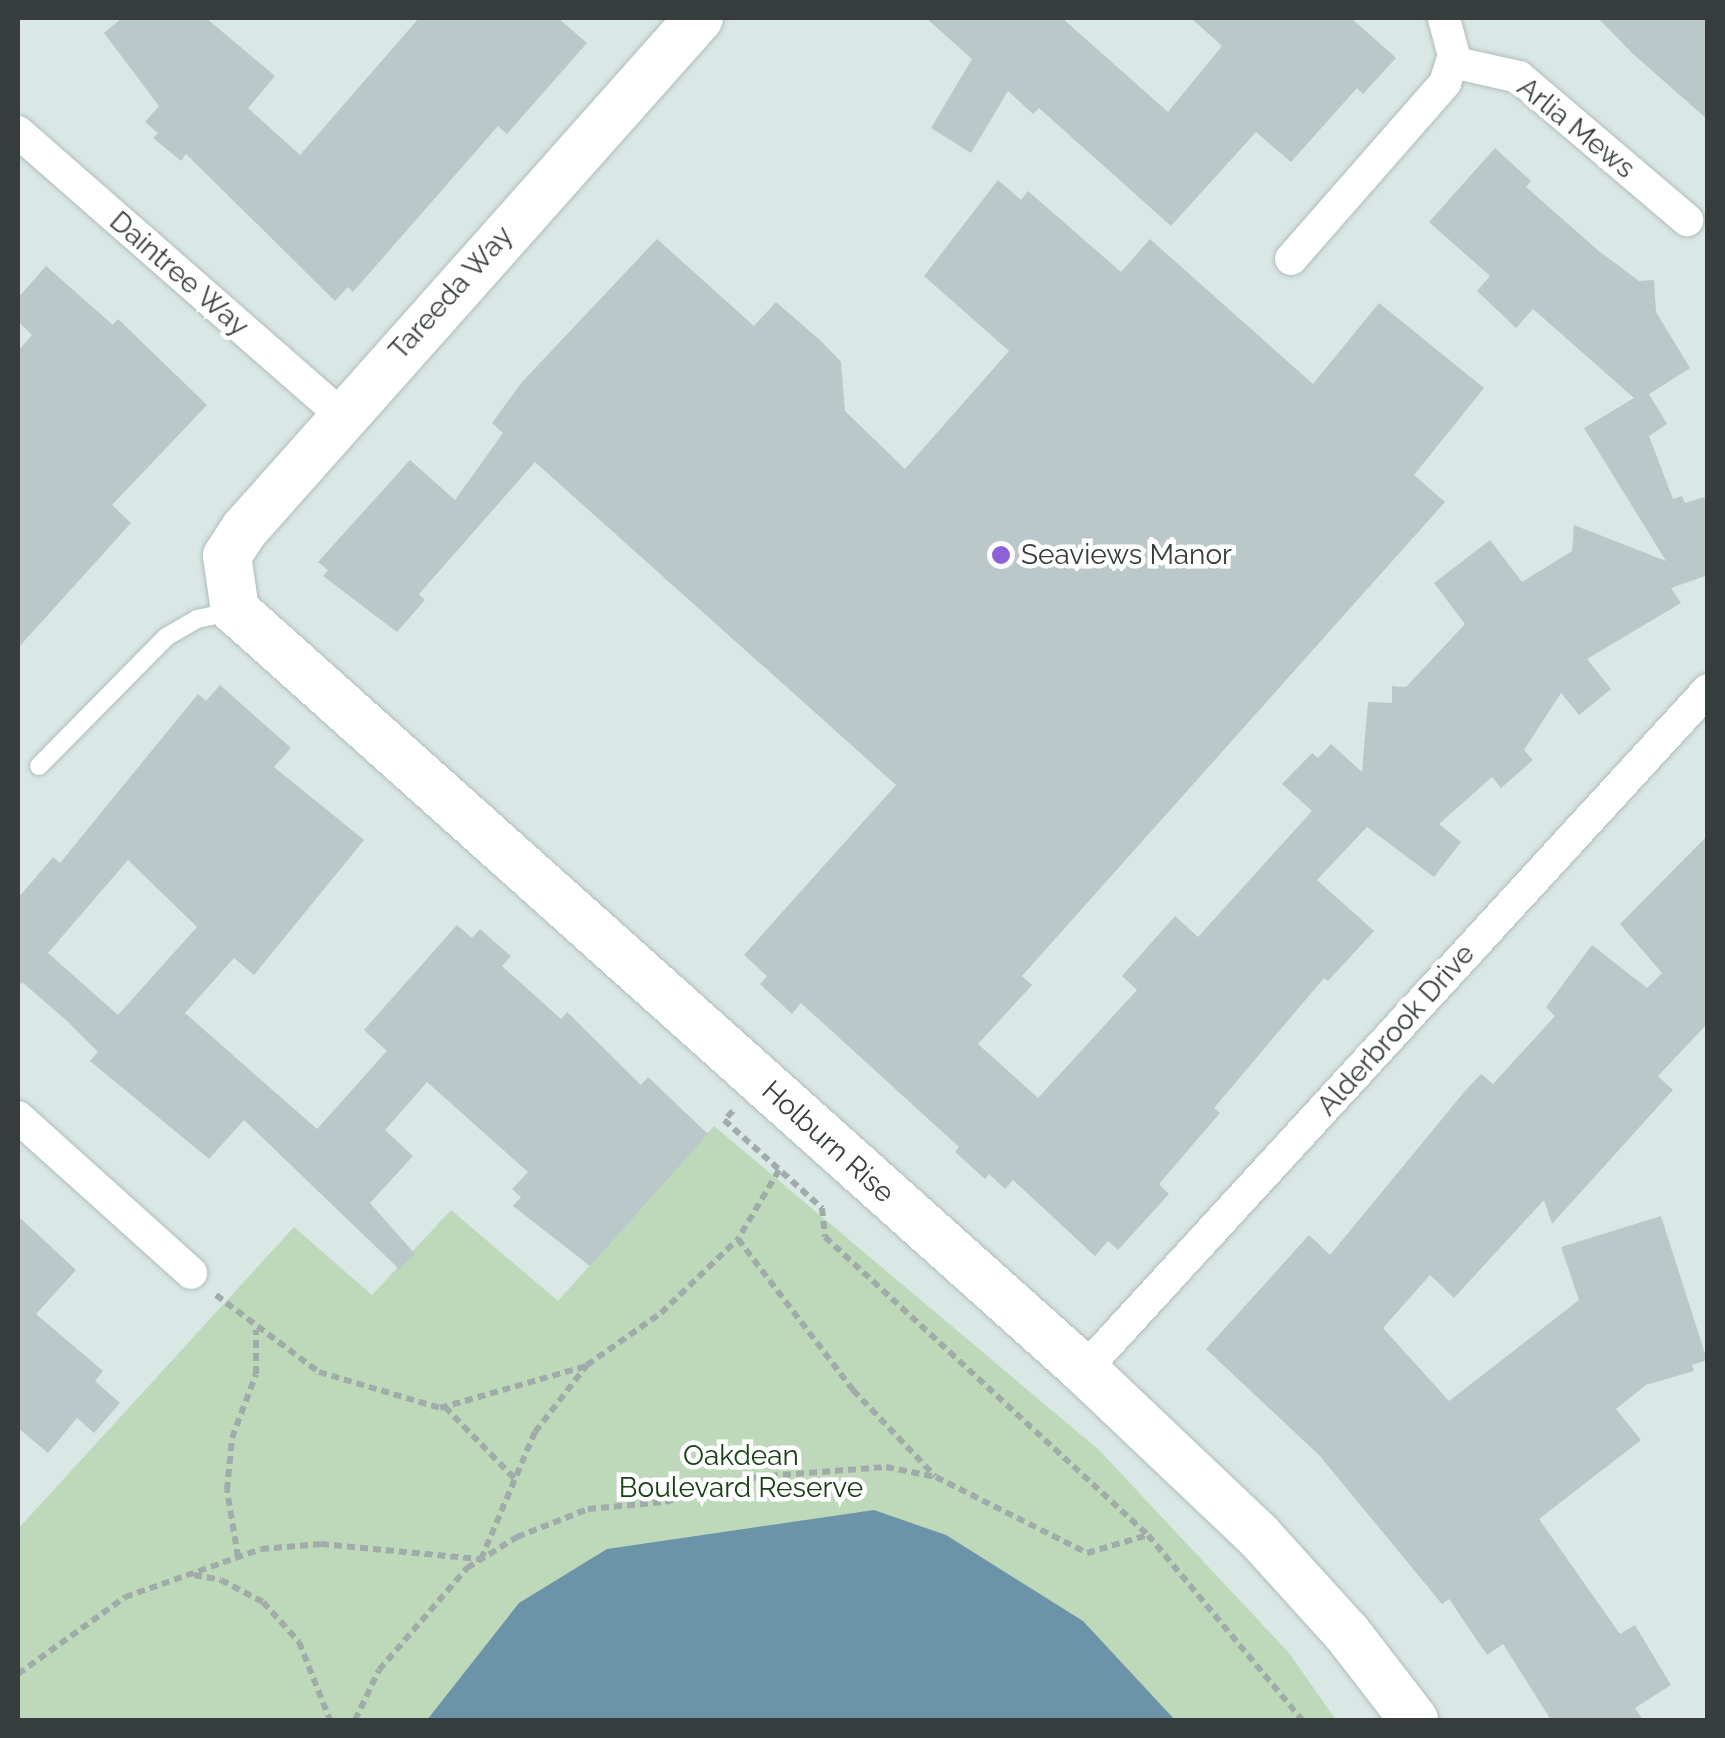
<!DOCTYPE html>
<style>
body{margin:0}
#map{position:relative;width:1725px;height:1738px;overflow:hidden;background:#d9e7e5;font-family:Raleway,sans-serif}
div>[style]{position:absolute}
[style*='--x']{left:calc(var(--x)*1px);top:calc(var(--y)*1px);width:calc(var(--w)*1px);rotate:calc(var(--a)*1deg)}
.green>*{inset:0;background:#bed9ba}
.water>*{inset:0;background:#6c94a9}
.building>*{inset:0;background:#bac8ca}
.path>*{height:6px;margin-top:-3px;transform-origin:0;background:repeating-linear-gradient(90deg,#a1acaa 0 8px,transparent 0 13px)}
.roads{filter:drop-shadow(0 0 2px #afbdbb) drop-shadow(0 0 2px #afbdbb)}
.lane>*{height:18px;margin:-9px;padding:0 9px;transform-origin:9px;border-radius:9px;background:#fff}
.street>*{height:32px;margin:-16px;padding:0 16px;transform-origin:16px;border-radius:16px;background:#fff}
.secondary>*{height:48px;margin:-24px;padding:0 24px;transform-origin:24px;border-radius:24px;background:#fff}
.dots>*{width:28px;height:28px;translate:-50% -50%;box-sizing:border-box;border:5px solid #fff;border-radius:50%}
span{translate:-50% -50%;white-space:nowrap;text-align:center;line-height:1.15;-webkit-text-stroke:9px #fff;paint-order:stroke}
.street-label{font-size:28px;color:#373c3c}
.poi-label{font-size:28px;color:#373c3c}
.left{translate:0 -50%;text-align:left}
.park-label{font-size:28px;color:#174014}
.frame{position:absolute;inset:0;border:20px solid #373c3c;pointer-events:none}
</style>
<div id="map">
<div class="green">
<i style="clip-path:polygon(714px 1126px,1099px 1450px,1289px 1653px,1336px 1720px,18px 1720px,18px 1529px,294px 1227px,372px 1295px,451px 1210px,558px 1301px)"></i>
</div>
<div class="water">
<i style="clip-path:polygon(874px 1510px,946px 1535px,1083px 1621px,1175px 1720px,427px 1720px,519px 1603px,607px 1549px)"></i>
</div>
<div class="building">
<i style="clip-path:polygon(122px 18px,206px 18px,275px 76px,248px 108px,300px 155px,419px 18px,558px 18px,587px 43px,507px 134px,498px 126px,353px 292px,348px 287px,335px 301px,186px 154px,181px 161px,153px 138px,158px 133px,145px 122px,159px 106px,104px 33px)"></i>
<i style="clip-path:polygon(926px 18px,1062px 18px,1168px 112px,1222px 46px,1191px 18px,1351px 18px,1396px 58px,1363px 94px,1357px 88px,1291px 162px,1256px 132px,1171px 226px,1039px 108px,1033px 114px,1008px 91px,971px 153px,931px 128px,972px 59px)"></i>
<i style="clip-path:polygon(1598px 18px,1708px 18px,1708px 120px,1632px 53px)"></i>
<i style="clip-path:polygon(1495px 148px,1531px 181px,1526px 187px,1600px 252px,1639px 281px,1654px 280px,1656px 312px,1690px 368px,1649px 394px,1667px 424px,1649px 436px,1673px 499px,1682px 496px,1685px 503px,1708px 496px,1708px 575px,1671px 588px,1681px 603px,1587px 659px,1611px 689px,1579px 715px,1561px 693px,1524px 750px,1533px 760px,1501px 788px,1492px 777px,1439px 824px,1461px 842px,1434px 877px,1367px 827px,1317px 880px,1374px 931px,1328px 981px,1324px 978px,1214px 1108px,1220px 1113px,1159px 1184px,1169px 1194px,1118px 1250px,1108px 1241px,1095px 1256px,1013px 1180px,1005px 1189px,989px 1174px,985px 1179px,955px 1152px,959px 1147px,801px 1003px,792px 1014px,760px 984px,767px 976px,744px 955px,896px 785px,535px 462px,419px 594px,425px 600px,397px 632px,323px 576px,328px 570px,318px 562px,410px 460px,455px 500px,503px 433px,492px 423px,522px 382px,657px 239px,754px 326px,776px 302px,821px 341px,841px 362px,845px 411px,905px 469px,1009px 351px,924px 276px,998px 180px,1021px 200px,1028px 191px,1121px 272px,1150px 239px,1313px 384px,1379px 303px,1484px 388px,1414px 475px,1445px 502px,1022px 976px,1032px 985px,978px 1044px,1038px 1098px,1137px 990px,1122px 976px,1175px 916px,1198px 937px,1312px 811px,1282px 784px,1312px 753px,1318px 758px,1331px 744px,1362px 772px,1368px 702px,1392px 703px,1392px 686px,1406px 687px,1465px 624px,1434px 583px,1490px 540px,1522px 582px,1572px 551px,1574px 525px,1666px 561px,1584px 428px,1634px 398px,1533px 309px,1516px 328px,1477px 291px,1490px 276px,1429px 222px)"></i>
<i style="clip-path:polygon(46px 266px,113px 325px,118px 319px,207px 405px,112px 505px,131px 523px,18px 648px,18px 351px,32px 335px,18px 321px,18px 298px)"></i>
<i style="clip-path:polygon(evenodd,220px 685px,291px 748px,274px 767px,364px 840px,254px 975px,234px 958px,185px 1013px,317px 1129px,387px 1051px,364px 1030px,457px 925px,472px 938px,480px 929px,511px 956px,502px 966px,561px 1019px,567px 1012px,641px 1085px,648px 1077px,708px 1134px,590px 1266px,513px 1206px,521px 1197px,512px 1189px,528px 1172px,427px 1082px,385px 1130px,413px 1156px,370px 1203px,415px 1254px,399px 1269px,244px 1120px,209px 1159px,90px 1061px,98px 1052px,67px 1021px,22px 982px,18px 988px,18px 898px,53px 857px,60px 863px,198px 694px,206px 701px,220px 685px,128px 860px,197px 927px,118px 1015px,48px 953px,128px 860px)"></i>
<i style="clip-path:polygon(1708px 835px,1708px 1023px,1658px 1076px,1673px 1090px,1552px 1224px,1544px 1200px,1454px 1298px,1430px 1275px,1383px 1328px,1449px 1401px,1579px 1300px,1561px 1247px,1661px 1216px,1707px 1360px,1692px 1365px,1694px 1371px,1646px 1385px,1616px 1409px,1641px 1440px,1539px 1519px,1620px 1634px,1635px 1625px,1671px 1685px,1635px 1708px,1643px 1720px,1551px 1720px,1503px 1644px,1487px 1655px,1449px 1599px,1442px 1604px,1319px 1455px,1206px 1349px,1309px 1235px,1330px 1255px,1465px 1091px,1481px 1074px,1493px 1084px,1555px 1016px,1546px 1007px,1592px 945px,1647px 988px,1662px 973px,1620px 924px)"></i>
<i style="clip-path:polygon(18px 1216px,76px 1270px,36px 1314px,103px 1371px,95px 1381px,120px 1403px,94px 1433px,77px 1418px,48px 1453px,18px 1428px)"></i>
</div>
<div class="path">
<i style="--x:733;--y:1111;--w:13;--a:135"></i>
<i style="--x:724;--y:1120;--w:132;--a:41.9"></i>
<i style="--x:822;--y:1208;--w:29;--a:84"></i>
<i style="--x:825;--y:1237;--w:439;--a:42.7"></i>
<i style="--x:1148;--y:1535;--w:241;--a:50.2"></i>
<i style="--x:779;--y:1170;--w:80;--a:120.7"></i>
<i style="--x:738;--y:1239;--w:190;--a:52.7"></i>
<i style="--x:853;--y:1390;--w:119;--a:46.4"></i>
<i style="--x:216;--y:1295;--w:129;--a:36.8"></i>
<i style="--x:319;--y:1372;--w:126;--a:16.6"></i>
<i style="--x:440;--y:1408;--w:152;--a:-16"></i>
<i style="--x:445;--y:1407;--w:100;--a:45.8"></i>
<i style="--x:238;--y:1557;--w:68;--a:-99.3"></i>
<i style="--x:227;--y:1490;--w:52;--a:-84.5"></i>
<i style="--x:232;--y:1438;--w:68;--a:-69.4"></i>
<i style="--x:256;--y:1374;--w:44;--a:-90"></i>
<i style="--x:194;--y:1575;--w:27;--a:10"></i>
<i style="--x:221;--y:1580;--w:47;--a:27.6"></i>
<i style="--x:263;--y:1602;--w:54;--a:48"></i>
<i style="--x:299;--y:1642;--w:84;--a:68.3"></i>
<i style="--x:18;--y:1674;--w:132;--a:-35.7"></i>
<i style="--x:125;--y:1597;--w:144;--a:-19.4"></i>
<i style="--x:261;--y:1549;--w:60;--a:-4.8"></i>
<i style="--x:321;--y:1544;--w:161;--a:5.4"></i>
<i style="--x:481;--y:1559;--w:138;--a:-67"></i>
<i style="--x:535;--y:1432;--w:85;--a:-52.2"></i>
<i style="--x:587;--y:1365;--w:90;--a:-35.1"></i>
<i style="--x:661;--y:1313;--w:107;--a:-43.9"></i>
<i style="--x:355;--y:1720;--w:55;--a:-64.4"></i>
<i style="--x:379;--y:1670;--w:135;--a:-49.2"></i>
<i style="--x:467;--y:1568;--w:59;--a:-31.8"></i>
<i style="--x:517;--y:1537;--w:76;--a:-21.5"></i>
<i style="--x:588;--y:1509;--w:77;--a:-5.2"></i>
<i style="--x:665;--y:1502;--w:95;--a:-15.2"></i>
<i style="--x:757;--y:1477;--w:129;--a:-4.4"></i>
<i style="--x:886;--y:1467;--w:51;--a:11.3"></i>
<i style="--x:936;--y:1477;--w:169;--a:26.7"></i>
<i style="--x:1087;--y:1553;--w:64;--a:-16.4"></i>
</div>
<div class="roads">
<div class="lane">
<i style="--x:39;--y:766;--w:181;--a:-45.4"></i>
<i style="--x:166;--y:637;--w:36;--a:-30"></i>
<i style="--x:197;--y:619;--w:38;--a:-12"></i>
</div>
<div class="street">
<i style="--x:1452;--y:62;--w:69;--a:12.6"></i>
<i style="--x:1519;--y:77;--w:221;--a:40.4"></i>
<i style="--x:18;--y:132;--w:429;--a:41.2"></i>
<i style="--x:1291;--y:259;--w:234;--a:-48.8"></i>
<i style="--x:1445;--y:83;--w:28;--a:-72"></i>
<i style="--x:1454;--y:56;--w:39;--a:-105"></i>
<i style="--x:18;--y:1117;--w:233;--a:42"></i>
<i style="--x:1084;--y:1370;--w:923;--a:-47.46"></i>
</div>
<div class="secondary">
<i style="--x:699;--y:18;--w:685;--a:131.63"></i>
<i style="--x:244;--y:530;--w:31;--a:123"></i>
<i style="--x:227;--y:556;--w:55;--a:81.6"></i>
<i style="--x:235;--y:610;--w:1139;--a:41.83"></i>
<i style="--x:1084;--y:1370;--w:240;--a:43.5"></i>
<i style="--x:1258;--y:1535;--w:132;--a:47.8"></i>
<i style="--x:1347;--y:1633;--w:110;--a:52.4"></i>
</div>
</div>
<div class="dots">
<i style="left:1001px;top:555px;background:#9060d9"></i>
</div>
<div class="street-label">
<span style="left:1576px;top:128px;rotate:39deg">Arlia Mews</span>
<span style="left:179px;top:274px;rotate:41deg">Daintree Way</span>
<span style="left:451px;top:293px;rotate:-48deg">Tareeda Way</span>
<span style="left:1396px;top:1030px;rotate:-48deg">Alderbrook Drive</span>
<span style="left:828px;top:1142px;rotate:42deg">Holburn Rise</span>
</div>
<div class="poi-label">
<span class="left" style="left:1021px;top:555px">Seaviews Manor</span>
</div>
<div class="park-label">
<span style="left:741px;top:1472px">Oakdean<br>Boulevard Reserve</span>
</div>
<div class="frame"></div>
</div>
